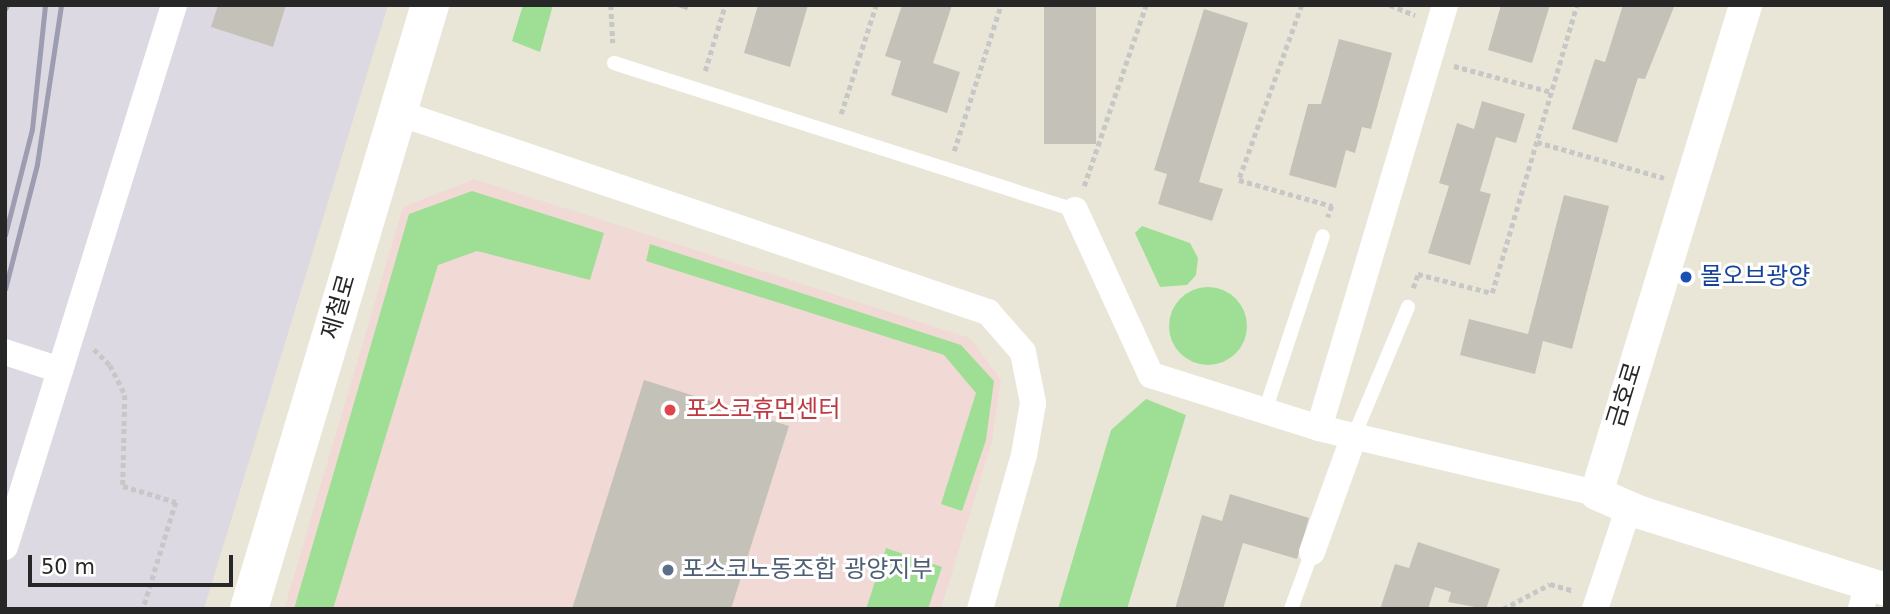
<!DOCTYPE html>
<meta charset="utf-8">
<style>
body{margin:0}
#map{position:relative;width:1890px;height:614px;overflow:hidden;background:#e9e6d8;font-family:"DejaVu Sans","Noto Sans KR",sans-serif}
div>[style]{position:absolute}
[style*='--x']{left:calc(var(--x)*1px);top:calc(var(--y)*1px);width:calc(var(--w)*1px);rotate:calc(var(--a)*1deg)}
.industrial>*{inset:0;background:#ddd9e2}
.medical>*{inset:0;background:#f1d9d5}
.green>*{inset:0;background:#9fdf95}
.round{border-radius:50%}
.building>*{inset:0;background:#c4c2b8;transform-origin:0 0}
.path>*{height:4.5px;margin-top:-2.25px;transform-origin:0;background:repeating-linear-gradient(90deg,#c7c7c7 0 5px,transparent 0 8.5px)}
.service>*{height:14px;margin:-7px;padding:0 7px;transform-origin:7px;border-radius:7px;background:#fff}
.minor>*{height:26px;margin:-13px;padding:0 13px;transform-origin:13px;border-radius:13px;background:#fff}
.tertiary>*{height:33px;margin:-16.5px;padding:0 16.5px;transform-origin:16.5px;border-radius:16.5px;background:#fff}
.secondary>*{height:38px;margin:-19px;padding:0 19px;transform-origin:19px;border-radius:19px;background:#fff}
.rail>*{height:5px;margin:-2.5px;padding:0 2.5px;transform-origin:2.5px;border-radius:2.5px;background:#9d9cb1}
.dots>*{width:19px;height:19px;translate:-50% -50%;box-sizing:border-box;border:4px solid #fff;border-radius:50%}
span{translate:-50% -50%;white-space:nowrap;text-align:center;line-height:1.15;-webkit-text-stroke:6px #fff;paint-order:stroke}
.transit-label{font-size:24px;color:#164399}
.left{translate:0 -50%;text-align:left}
.street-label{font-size:24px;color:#272727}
.health-label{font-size:24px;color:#be3a42}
.service-label{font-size:24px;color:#4e5e75}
.frame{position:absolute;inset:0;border:7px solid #272727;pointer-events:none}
.scale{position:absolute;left:28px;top:555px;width:205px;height:32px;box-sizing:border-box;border:4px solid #272727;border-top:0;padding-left:9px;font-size:21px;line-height:24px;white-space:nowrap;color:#272727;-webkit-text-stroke:5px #fff;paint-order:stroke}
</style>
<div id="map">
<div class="industrial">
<i style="clip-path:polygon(5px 5px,388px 5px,204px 609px,5px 609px)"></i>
</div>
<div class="medical">
<i style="clip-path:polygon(474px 179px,970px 338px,1001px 380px,992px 441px,941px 609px,284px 609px,403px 207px)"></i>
</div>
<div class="green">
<i style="clip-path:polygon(523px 5px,553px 5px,540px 52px,512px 41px)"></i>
<i style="clip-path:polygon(472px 191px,604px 233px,590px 280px,477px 251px,438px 265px,333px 609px,294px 609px,409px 214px)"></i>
<i style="clip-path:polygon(1142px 226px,1190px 243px,1198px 258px,1196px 275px,1187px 285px,1160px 287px,1135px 233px)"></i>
<i style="clip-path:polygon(650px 244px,961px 345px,994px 381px,986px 440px,962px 511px,941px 504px,976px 393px,944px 355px,646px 261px)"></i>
<i class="round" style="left:1169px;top:287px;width:78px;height:78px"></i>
<i style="clip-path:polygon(1146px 399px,1186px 415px,1127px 609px,1058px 609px,1111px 430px)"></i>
<i style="clip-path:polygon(886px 548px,942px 567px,928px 609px,866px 609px)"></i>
</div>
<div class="building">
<i style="clip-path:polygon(218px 5px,286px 5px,273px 47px,211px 27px)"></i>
<i style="clip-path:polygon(672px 5px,689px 5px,687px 10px)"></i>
<i style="clip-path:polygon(758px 5px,808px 5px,790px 67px,744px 53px)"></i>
<i style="clip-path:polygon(902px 5px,952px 5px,933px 63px,960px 72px,947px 113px,891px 95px,901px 61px,885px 56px)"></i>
<i style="left:1044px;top:5px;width:52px;height:139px"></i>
<i style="clip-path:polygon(1501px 5px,1550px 5px,1532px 63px,1488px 50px)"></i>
<i style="clip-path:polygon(1623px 5px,1674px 7px,1645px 79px,1638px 78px,1617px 143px,1572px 129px,1595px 59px,1605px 62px)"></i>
<i style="clip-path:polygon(1204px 9px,1248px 23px,1199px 182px,1223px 189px,1212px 221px,1158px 204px,1167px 174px,1154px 170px)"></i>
<i style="clip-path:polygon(1339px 39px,1392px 53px,1371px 129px,1362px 127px,1355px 153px,1346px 150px,1336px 188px,1289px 175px,1308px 104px,1321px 104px)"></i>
<i style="clip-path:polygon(1482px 101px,1525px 114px,1516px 143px,1496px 137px,1480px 191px,1491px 194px,1470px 265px,1428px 253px,1449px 186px,1439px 183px,1457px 123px,1474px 129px)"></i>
<i style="clip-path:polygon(1564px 195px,1609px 206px,1572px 349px,1543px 341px,1535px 374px,1460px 355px,1469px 319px,1528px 334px)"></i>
<i style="clip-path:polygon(644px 380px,789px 426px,731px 609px,572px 609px)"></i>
<i style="clip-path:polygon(1230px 494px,1309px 518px,1297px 559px,1243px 543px,1223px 609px,1175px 609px,1202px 515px,1222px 521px)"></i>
<i style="clip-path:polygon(1418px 542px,1500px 569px,1486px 609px,1448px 602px,1451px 592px,1435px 587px,1428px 609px,1380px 609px,1395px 564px,1409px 568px)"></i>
</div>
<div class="path">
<i style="--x:611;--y:5;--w:38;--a:87"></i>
<i style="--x:1302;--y:5;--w:186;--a:109.8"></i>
<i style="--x:1239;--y:180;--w:97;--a:15.6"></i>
<i style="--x:1332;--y:206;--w:12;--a:110"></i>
<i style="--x:1390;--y:5;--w:27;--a:22"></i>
<i style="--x:1454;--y:66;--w:101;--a:14.9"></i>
<i style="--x:705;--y:71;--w:69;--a:-73.1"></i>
<i style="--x:841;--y:114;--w:114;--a:-72.2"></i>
<i style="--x:1537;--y:142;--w:132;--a:15.8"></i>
<i style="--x:954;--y:151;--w:153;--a:-72.2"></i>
<i style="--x:1084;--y:186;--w:191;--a:-71.1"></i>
<i style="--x:1413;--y:288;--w:15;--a:-70"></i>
<i style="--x:1418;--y:274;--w:76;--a:14.4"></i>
<i style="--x:1492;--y:293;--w:300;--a:-73.6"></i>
<i style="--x:94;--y:349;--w:23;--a:45"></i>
<i style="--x:110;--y:365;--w:34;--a:63"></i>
<i style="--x:125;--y:395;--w:91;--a:91.3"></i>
<i style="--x:123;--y:486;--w:55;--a:16.8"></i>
<i style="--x:176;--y:502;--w:112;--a:107.1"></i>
<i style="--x:1503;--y:609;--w:53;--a:-28"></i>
<i style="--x:1550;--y:584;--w:25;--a:16"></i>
</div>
<div class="service">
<i style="--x:614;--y:63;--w:484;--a:17.7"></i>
<i style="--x:1265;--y:411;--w:184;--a:-71.7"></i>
<i style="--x:1354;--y:436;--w:140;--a:-67.3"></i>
<i style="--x:1291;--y:609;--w:61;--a:-69.8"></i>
</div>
<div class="minor">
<i style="--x:396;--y:112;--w:625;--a:18.67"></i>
<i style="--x:988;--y:312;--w:53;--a:48.8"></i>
<i style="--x:1023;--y:352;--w:52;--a:78.9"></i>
<i style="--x:1033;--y:403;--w:53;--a:99.8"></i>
<i style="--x:1024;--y:455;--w:160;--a:105.9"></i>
<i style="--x:1075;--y:210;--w:182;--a:65.3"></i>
<i style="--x:1151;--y:375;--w:176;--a:17.5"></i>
<i style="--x:1319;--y:428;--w:285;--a:13.2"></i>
<i style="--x:5;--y:352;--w:58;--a:18.1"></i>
<i style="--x:1319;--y:428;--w:441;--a:-73.4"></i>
<i style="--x:5;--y:547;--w:568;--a:-72.68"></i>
<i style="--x:1312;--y:552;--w:123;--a:-70.1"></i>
<i style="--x:1595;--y:609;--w:108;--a:-71.6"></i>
<i style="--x:1861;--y:609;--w:27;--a:-75"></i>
</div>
<div class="tertiary">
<i style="--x:1745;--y:5;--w:510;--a:106.98"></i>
<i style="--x:1596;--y:493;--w:48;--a:23.4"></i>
<i style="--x:1640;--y:512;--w:257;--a:17.4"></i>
</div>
<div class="secondary">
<i style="--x:249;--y:609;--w:631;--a:-73.32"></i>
</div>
<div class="rail">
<i style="--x:5;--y:9;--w:4;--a:-63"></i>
<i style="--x:5;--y:235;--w:109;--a:-75.7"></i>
<i style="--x:32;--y:129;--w:125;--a:-84"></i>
<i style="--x:5;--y:289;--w:129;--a:-75.6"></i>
<i style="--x:37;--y:164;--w:161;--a:-81.4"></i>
</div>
<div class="dots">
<i style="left:1686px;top:277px;background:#1a4fb4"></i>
<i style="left:670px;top:410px;background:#e0444e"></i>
<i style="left:668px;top:570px;background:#5c6f8a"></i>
</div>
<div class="transit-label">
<span class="left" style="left:1700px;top:277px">몰오브광양</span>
</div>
<div class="street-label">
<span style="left:339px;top:307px;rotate:-74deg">제철로</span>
<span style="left:1625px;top:395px;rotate:-73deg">금호로</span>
</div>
<div class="health-label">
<span class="left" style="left:686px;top:410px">포스코휴먼센터</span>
</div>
<div class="service-label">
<span class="left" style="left:682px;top:570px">포스코노동조합 광양지부</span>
</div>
<div class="frame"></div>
<div class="scale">50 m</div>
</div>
